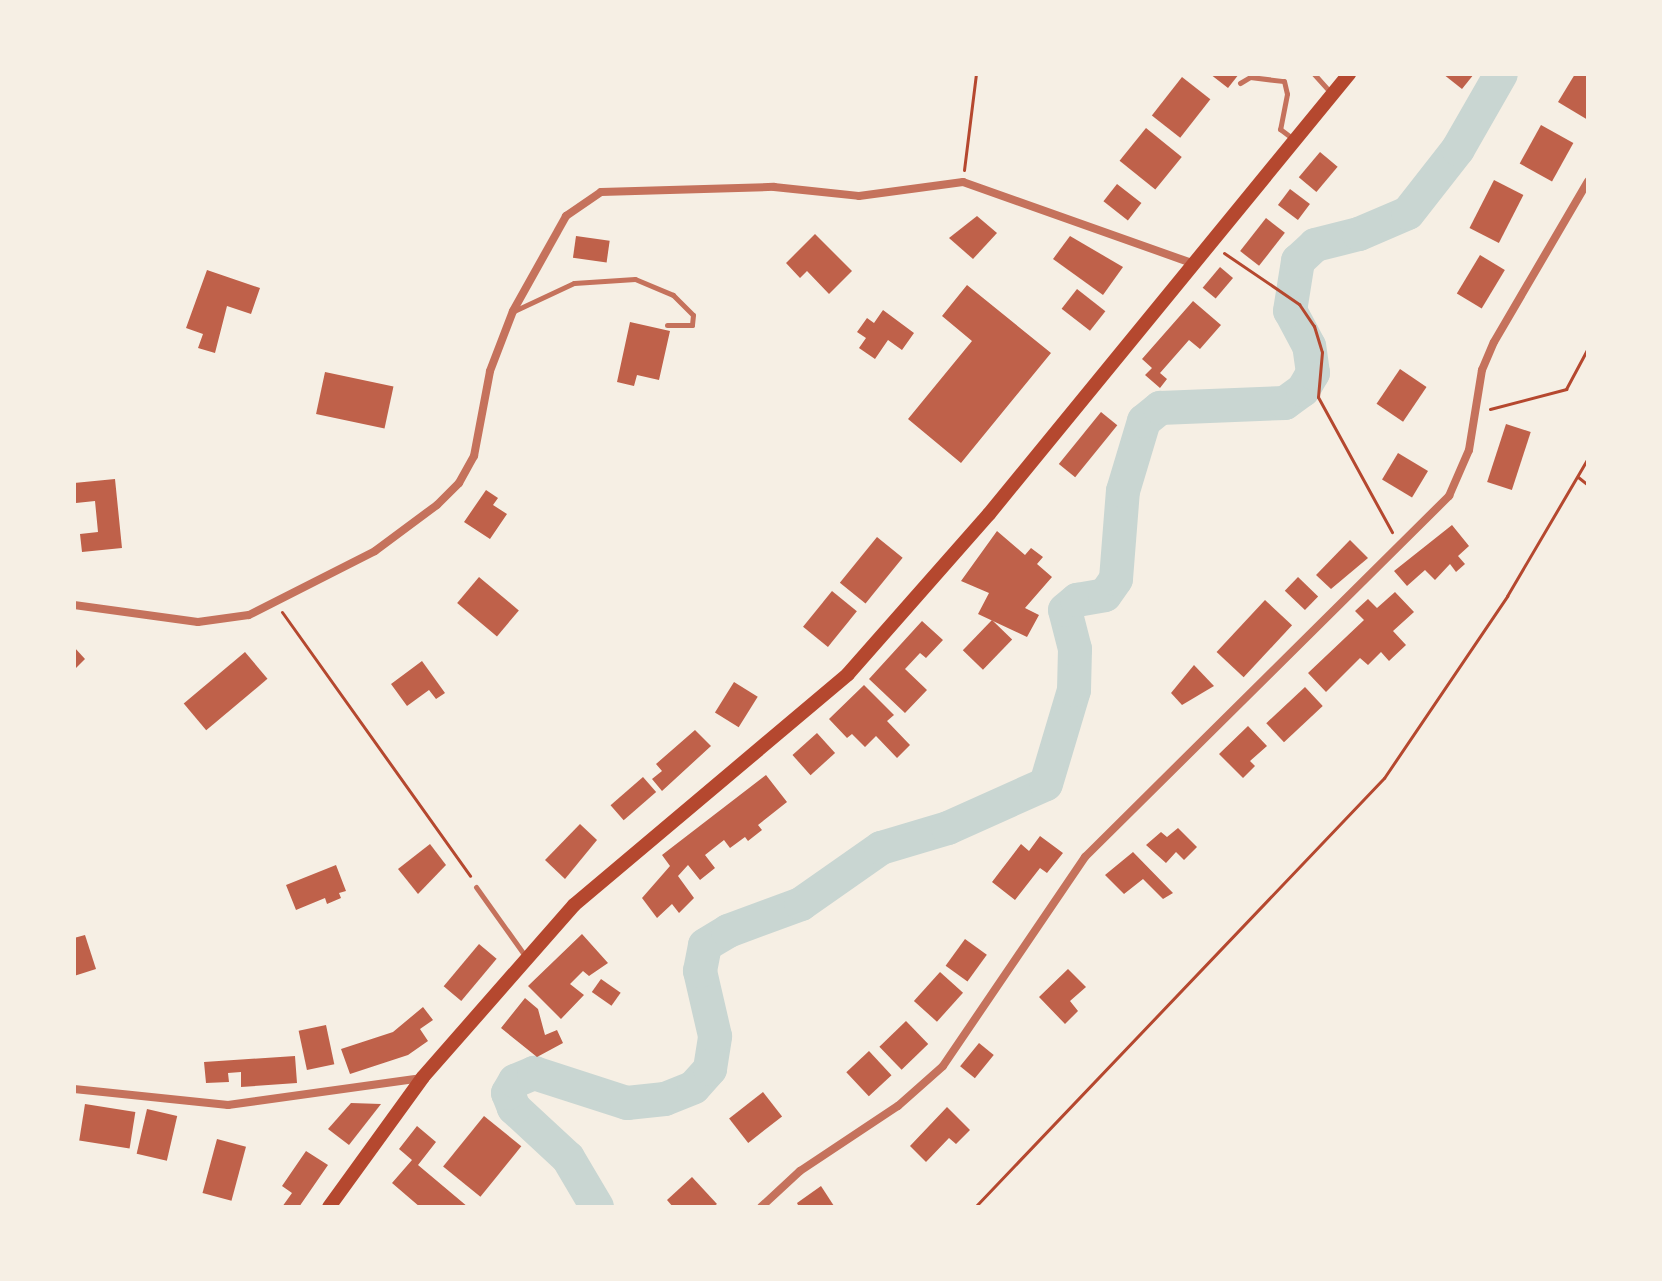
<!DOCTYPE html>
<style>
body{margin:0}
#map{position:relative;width:1662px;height:1281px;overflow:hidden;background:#f6efe4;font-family:Helvetica,sans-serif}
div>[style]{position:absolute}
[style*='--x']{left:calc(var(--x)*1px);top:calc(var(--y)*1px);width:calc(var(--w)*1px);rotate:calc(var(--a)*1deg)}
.river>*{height:34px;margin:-17px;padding:0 17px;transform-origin:17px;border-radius:17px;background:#c9d6d2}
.building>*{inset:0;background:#bf614a;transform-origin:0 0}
.path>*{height:3px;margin:-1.5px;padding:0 1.5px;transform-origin:1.5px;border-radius:1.5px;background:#b5482f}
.service>*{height:5px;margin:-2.5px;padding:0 2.5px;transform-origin:2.5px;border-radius:2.5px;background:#c5725c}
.minor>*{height:8px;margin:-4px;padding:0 4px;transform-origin:4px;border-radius:4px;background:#c5725c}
.secondary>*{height:14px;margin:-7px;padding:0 7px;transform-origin:7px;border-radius:7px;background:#b5482f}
span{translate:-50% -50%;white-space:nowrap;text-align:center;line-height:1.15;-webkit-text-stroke:6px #f6efe4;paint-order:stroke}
.frame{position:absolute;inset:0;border:76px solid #f6efe4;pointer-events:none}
</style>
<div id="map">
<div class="river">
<i style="--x:597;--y:1207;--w:57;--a:-120.6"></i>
<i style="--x:568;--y:1158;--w:74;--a:-137.2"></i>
<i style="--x:514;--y:1108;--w:16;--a:-112"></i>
<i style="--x:508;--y:1093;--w:14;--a:-60"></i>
<i style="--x:515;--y:1081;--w:21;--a:-23"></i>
<i style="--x:534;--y:1073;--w:98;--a:17.9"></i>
<i style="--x:627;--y:1103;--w:38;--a:-6"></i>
<i style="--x:665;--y:1099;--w:31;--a:-22"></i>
<i style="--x:694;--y:1087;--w:24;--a:-48"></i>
<i style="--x:710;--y:1069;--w:33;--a:-81"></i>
<i style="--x:715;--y:1036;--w:67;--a:-103"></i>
<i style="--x:700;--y:971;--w:26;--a:-79"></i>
<i style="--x:705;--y:945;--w:27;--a:-31"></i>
<i style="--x:728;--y:931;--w:78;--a:-20.3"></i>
<i style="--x:801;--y:904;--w:98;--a:-35"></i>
<i style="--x:881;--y:848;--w:70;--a:-16.6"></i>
<i style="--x:948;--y:828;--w:107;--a:-24.2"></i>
<i style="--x:1046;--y:784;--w:98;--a:-73.4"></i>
<i style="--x:1074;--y:690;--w:41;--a:-88.6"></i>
<i style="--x:1075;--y:649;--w:40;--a:-104.4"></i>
<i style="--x:1065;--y:610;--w:16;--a:-40"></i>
<i style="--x:1077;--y:600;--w:28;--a:-10"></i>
<i style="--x:1105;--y:595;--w:19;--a:-55"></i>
<i style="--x:1116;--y:579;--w:88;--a:-85.5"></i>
<i style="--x:1123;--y:491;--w:73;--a:-73.3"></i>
<i style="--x:1144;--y:421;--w:21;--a:-39"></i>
<i style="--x:1160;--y:408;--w:125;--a:-2.3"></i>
<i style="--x:1285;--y:403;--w:22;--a:-36"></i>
<i style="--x:1303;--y:390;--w:20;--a:-60"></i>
<i style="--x:1313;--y:373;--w:27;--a:-98"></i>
<i style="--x:1309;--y:346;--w:40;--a:-118"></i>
<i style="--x:1290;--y:311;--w:51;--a:-80.9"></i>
<i style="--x:1298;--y:261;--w:23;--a:-43"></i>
<i style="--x:1315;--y:245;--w:45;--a:-14"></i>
<i style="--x:1359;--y:234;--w:53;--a:-23.2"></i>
<i style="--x:1408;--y:213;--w:81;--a:-52"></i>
<i style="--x:1458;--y:149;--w:86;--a:-60.2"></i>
</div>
<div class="building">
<i style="clip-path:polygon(1210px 74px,1239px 74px,1228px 88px)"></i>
<i style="clip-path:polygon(1443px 74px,1474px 74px,1462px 89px)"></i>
<i style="clip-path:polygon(1575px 74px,1588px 76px,1588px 120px,1558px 102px)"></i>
<i style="left:1182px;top:77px;width:36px;height:49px;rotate:38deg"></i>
<i style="left:1541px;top:125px;width:37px;height:44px;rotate:29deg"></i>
<i style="left:1146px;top:128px;width:46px;height:42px;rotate:39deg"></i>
<i style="left:1320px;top:152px;width:23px;height:33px;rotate:40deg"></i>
<i style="left:1494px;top:180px;width:33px;height:54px;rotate:27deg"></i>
<i style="left:1117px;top:184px;width:31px;height:22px;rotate:38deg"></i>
<i style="left:1290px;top:189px;width:25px;height:20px;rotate:37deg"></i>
<i style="clip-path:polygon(977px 216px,997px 233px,973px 259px,949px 238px)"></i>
<i style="left:1266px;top:218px;width:24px;height:42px;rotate:38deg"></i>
<i style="clip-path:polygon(815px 234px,852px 271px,829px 294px,807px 271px,800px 278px,786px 263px)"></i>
<i style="left:576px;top:236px;width:34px;height:22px;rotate:8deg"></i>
<i style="clip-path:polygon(1070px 236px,1123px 267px,1103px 295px,1053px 259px)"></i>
<i style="left:1480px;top:255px;width:29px;height:45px;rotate:31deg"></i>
<i style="left:1220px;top:267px;width:17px;height:27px;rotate:40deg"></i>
<i style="clip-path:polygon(207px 270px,260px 288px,251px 314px,227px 306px,215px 353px,198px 348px,203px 334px,186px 328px)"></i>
<i style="clip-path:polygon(967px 285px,1051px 353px,961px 463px,908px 419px,972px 341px,942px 316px)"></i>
<i style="left:1077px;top:289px;width:36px;height:25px;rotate:38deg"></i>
<i style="clip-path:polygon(1193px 301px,1221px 325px,1200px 349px,1189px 340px,1160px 373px,1167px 379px,1160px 388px,1145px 375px,1152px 368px,1142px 359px)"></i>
<i style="clip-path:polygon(883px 310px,914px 333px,902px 350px,888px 340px,875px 359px,859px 348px,866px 338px,857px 332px,867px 318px,874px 323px)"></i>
<i style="clip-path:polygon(630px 322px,670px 331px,659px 380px,637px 375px,634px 386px,617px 382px)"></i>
<i style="left:1400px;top:369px;width:32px;height:42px;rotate:34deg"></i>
<i style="left:325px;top:372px;width:70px;height:43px;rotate:12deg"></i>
<i style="left:1101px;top:412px;width:21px;height:67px;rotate:39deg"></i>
<i style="left:1506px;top:424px;width:26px;height:61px;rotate:18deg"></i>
<i style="left:1398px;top:453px;width:35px;height:31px;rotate:31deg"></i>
<i style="clip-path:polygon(115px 479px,122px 548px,82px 552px,80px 534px,98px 532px,95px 501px,76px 503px,74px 483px)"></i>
<i style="clip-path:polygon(486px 490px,498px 498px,493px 505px,507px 514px,490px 539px,464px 522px)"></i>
<i style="clip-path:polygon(1452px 525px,1469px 546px,1458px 556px,1465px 564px,1456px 572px,1450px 564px,1435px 580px,1425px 570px,1407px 586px,1394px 571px)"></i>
<i style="clip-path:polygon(997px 531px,1025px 555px,1031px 548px,1043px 557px,1037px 564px,1052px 577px,1025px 608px,1039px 615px,1027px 637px,978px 614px,989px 593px,961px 581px)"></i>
<i style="left:877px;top:537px;width:33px;height:59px;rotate:39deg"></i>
<i style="clip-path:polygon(1350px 540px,1368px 558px,1331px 589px,1316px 575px)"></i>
<i style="left:479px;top:577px;width:52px;height:34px;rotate:40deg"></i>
<i style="left:1298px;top:577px;width:28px;height:19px;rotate:44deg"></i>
<i style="left:832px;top:591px;width:32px;height:46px;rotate:39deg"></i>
<i style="clip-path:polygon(1395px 592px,1414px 612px,1393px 631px,1406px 645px,1389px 661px,1381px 652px,1368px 665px,1360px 658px,1326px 692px,1308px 673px,1364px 620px,1355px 611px,1368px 599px,1377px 608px)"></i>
<i style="left:1265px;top:600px;width:37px;height:71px;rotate:43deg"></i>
<i style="left:992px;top:620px;width:28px;height:42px;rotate:44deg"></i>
<i style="clip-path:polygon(922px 621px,943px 640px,926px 658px,920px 653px,905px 669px,927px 690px,905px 713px,869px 679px)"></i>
<i style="clip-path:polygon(74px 647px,85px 659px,74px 670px)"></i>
<i style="left:245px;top:652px;width:35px;height:80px;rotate:50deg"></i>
<i style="clip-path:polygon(422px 661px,445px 693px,436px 699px,429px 690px,407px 706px,391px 684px)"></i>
<i style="clip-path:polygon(1194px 665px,1214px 686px,1182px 705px,1171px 693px)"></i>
<i style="left:734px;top:682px;width:28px;height:36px;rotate:32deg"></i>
<i style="clip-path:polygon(864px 685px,894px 715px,887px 721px,910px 745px,897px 758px,876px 736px,865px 747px,852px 734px,847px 738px,829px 719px)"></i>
<i style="left:1305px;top:687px;width:26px;height:53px;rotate:47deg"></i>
<i style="clip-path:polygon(1248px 726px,1267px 746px,1250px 761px,1255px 766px,1243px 778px,1219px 754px)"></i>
<i style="clip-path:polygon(695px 730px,711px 746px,662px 791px,652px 779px,662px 771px,656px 764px)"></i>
<i style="left:817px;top:733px;width:27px;height:33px;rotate:48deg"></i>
<i style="clip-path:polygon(766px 775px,787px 802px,758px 825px,762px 830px,748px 841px,745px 837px,730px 848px,724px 840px,705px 855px,715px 868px,700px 880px,688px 865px,678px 876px,694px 898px,679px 913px,672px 904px,657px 918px,642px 898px,670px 866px,662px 855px)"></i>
<i style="left:643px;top:777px;width:20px;height:43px;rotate:49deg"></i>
<i style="clip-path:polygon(580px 824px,597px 840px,565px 879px,545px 860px)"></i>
<i style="clip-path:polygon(1178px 828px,1197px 847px,1184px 860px,1176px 852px,1166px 863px,1146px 845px,1161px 832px,1167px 837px)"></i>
<i style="clip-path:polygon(1040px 836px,1063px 853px,1047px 873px,1040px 868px,1015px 900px,992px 882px,1021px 844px,1029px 851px)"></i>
<i style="clip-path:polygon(430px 844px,446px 865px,418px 894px,398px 869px)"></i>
<i style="clip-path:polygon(1133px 852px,1173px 893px,1163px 899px,1143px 879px,1124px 894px,1105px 875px)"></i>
<i style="clip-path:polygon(336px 865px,346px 891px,339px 893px,341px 898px,327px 904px,325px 898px,296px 910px,286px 885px)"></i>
<i style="clip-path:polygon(582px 934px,608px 963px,589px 976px,583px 971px,570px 984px,584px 995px,561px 1019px,528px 986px)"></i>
<i style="clip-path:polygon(85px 935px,96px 969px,74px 976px,74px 938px)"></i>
<i style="left:965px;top:939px;width:27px;height:33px;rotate:36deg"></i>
<i style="left:479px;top:944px;width:23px;height:55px;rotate:40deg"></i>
<i style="clip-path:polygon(1068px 969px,1086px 987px,1070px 1001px,1078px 1011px,1065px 1024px,1039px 997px)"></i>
<i style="left:940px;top:972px;width:31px;height:39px;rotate:42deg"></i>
<i style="left:601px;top:979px;width:24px;height:16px;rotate:35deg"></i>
<i style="clip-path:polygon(525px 998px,538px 1009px,545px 1035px,557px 1030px,563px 1043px,537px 1057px,501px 1028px)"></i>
<i style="clip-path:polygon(423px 1007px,433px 1020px,420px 1029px,428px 1041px,408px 1055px,350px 1074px,341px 1049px,393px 1032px)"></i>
<i style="left:906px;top:1021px;width:32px;height:37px;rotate:46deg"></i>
<i style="left:326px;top:1025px;width:40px;height:28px;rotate:78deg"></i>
<i style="left:979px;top:1043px;width:19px;height:30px;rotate:39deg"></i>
<i style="left:869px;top:1051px;width:33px;height:31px;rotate:47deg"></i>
<i style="clip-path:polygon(295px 1056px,297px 1083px,241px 1087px,241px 1072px,228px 1073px,229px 1082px,206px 1083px,204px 1062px)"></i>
<i style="left:763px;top:1092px;width:31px;height:43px;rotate:52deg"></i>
<i style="clip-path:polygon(351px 1103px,381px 1104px,349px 1145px,328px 1129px)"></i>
<i style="left:85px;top:1104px;width:51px;height:37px;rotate:9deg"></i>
<i style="clip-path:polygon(947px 1107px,970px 1130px,956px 1144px,949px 1138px,926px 1162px,910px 1146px)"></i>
<i style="left:147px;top:1109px;width:31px;height:46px;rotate:13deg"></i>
<i style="left:484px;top:1116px;width:48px;height:65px;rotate:39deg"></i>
<i style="clip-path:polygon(417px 1126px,436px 1142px,418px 1165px,468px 1207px,420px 1207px,392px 1183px,412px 1160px,399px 1149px)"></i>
<i style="left:217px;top:1139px;width:30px;height:56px;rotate:15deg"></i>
<i style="clip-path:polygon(306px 1151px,328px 1165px,299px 1207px,282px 1207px,292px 1193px,282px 1186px)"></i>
<i style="clip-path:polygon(692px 1177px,717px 1204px,713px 1207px,673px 1207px,667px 1200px)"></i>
<i style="clip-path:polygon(821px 1186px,834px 1206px,799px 1207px,797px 1203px)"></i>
</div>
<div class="path">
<i style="--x:964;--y:170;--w:97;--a:-82.9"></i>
<i style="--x:1224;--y:253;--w:91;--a:34.2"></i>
<i style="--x:1299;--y:304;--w:27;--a:56"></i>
<i style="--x:1314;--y:326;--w:27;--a:73"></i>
<i style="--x:1322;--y:352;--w:45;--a:95.1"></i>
<i style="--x:1318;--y:397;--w:154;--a:61.3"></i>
<i style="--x:1490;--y:409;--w:79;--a:-14.7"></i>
<i style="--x:1566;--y:389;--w:47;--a:-61.8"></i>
<i style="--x:1578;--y:477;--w:13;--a:39"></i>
<i style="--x:282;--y:612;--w:324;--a:54.5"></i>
<i style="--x:975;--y:1207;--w:593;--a:-46.37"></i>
<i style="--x:1384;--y:778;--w:220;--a:-55.9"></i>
<i style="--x:1507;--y:596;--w:160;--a:-59.6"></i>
</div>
<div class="service">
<i style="--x:1314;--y:74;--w:27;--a:48"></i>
<i style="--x:1240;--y:83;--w:12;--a:-31"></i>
<i style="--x:1250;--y:77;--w:34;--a:7"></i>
<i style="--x:1284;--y:81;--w:13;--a:77"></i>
<i style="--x:1287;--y:94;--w:36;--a:101"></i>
<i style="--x:1280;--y:129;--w:15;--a:37"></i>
<i style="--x:514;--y:311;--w:66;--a:-25"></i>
<i style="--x:574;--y:283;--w:61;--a:-3.8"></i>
<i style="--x:635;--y:279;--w:41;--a:22.8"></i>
<i style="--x:673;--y:295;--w:28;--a:45"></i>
<i style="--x:693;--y:315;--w:10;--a:96"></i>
<i style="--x:692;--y:325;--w:25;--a:180"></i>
<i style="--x:476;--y:887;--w:86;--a:54.5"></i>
</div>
<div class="minor">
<i style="--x:74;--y:605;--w:125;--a:7.8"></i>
<i style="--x:198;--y:622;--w:51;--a:-7.8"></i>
<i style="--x:249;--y:615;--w:141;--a:-26.9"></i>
<i style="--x:375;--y:551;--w:77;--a:-36.6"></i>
<i style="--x:437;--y:505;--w:31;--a:-45"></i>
<i style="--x:459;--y:483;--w:31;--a:-61"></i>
<i style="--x:474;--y:456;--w:86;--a:-79.3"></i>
<i style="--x:490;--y:371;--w:64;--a:-69"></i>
<i style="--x:513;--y:311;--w:109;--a:-60.8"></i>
<i style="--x:566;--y:216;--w:42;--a:-34.4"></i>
<i style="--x:601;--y:192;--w:173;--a:-1.7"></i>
<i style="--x:774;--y:187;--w:85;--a:6"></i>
<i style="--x:859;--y:196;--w:105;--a:-7.7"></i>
<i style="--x:963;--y:182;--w:243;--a:19.5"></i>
<i style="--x:74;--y:1089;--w:155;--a:5.9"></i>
<i style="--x:228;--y:1105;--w:196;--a:-7.9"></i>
<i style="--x:761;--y:1207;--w:53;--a:-42.7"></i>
<i style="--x:800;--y:1171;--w:118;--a:-33.6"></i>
<i style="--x:898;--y:1106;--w:60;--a:-41.6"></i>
<i style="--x:943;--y:1066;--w:253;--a:-55.8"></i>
<i style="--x:1085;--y:857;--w:513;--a:-44.76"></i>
<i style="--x:1449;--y:496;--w:50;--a:-66.5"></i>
<i style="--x:1469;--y:450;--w:81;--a:-80.8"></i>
<i style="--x:1482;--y:370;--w:30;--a:-67"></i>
<i style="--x:1494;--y:342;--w:186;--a:-59.7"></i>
</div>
<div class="secondary">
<i style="--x:329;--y:1207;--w:160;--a:-54.1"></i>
<i style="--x:423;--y:1077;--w:229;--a:-48.7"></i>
<i style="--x:574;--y:905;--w:358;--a:-40.1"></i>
<i style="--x:848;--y:674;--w:213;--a:-48.6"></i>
<i style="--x:989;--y:514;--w:569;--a:-50.71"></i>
</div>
<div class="frame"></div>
</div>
